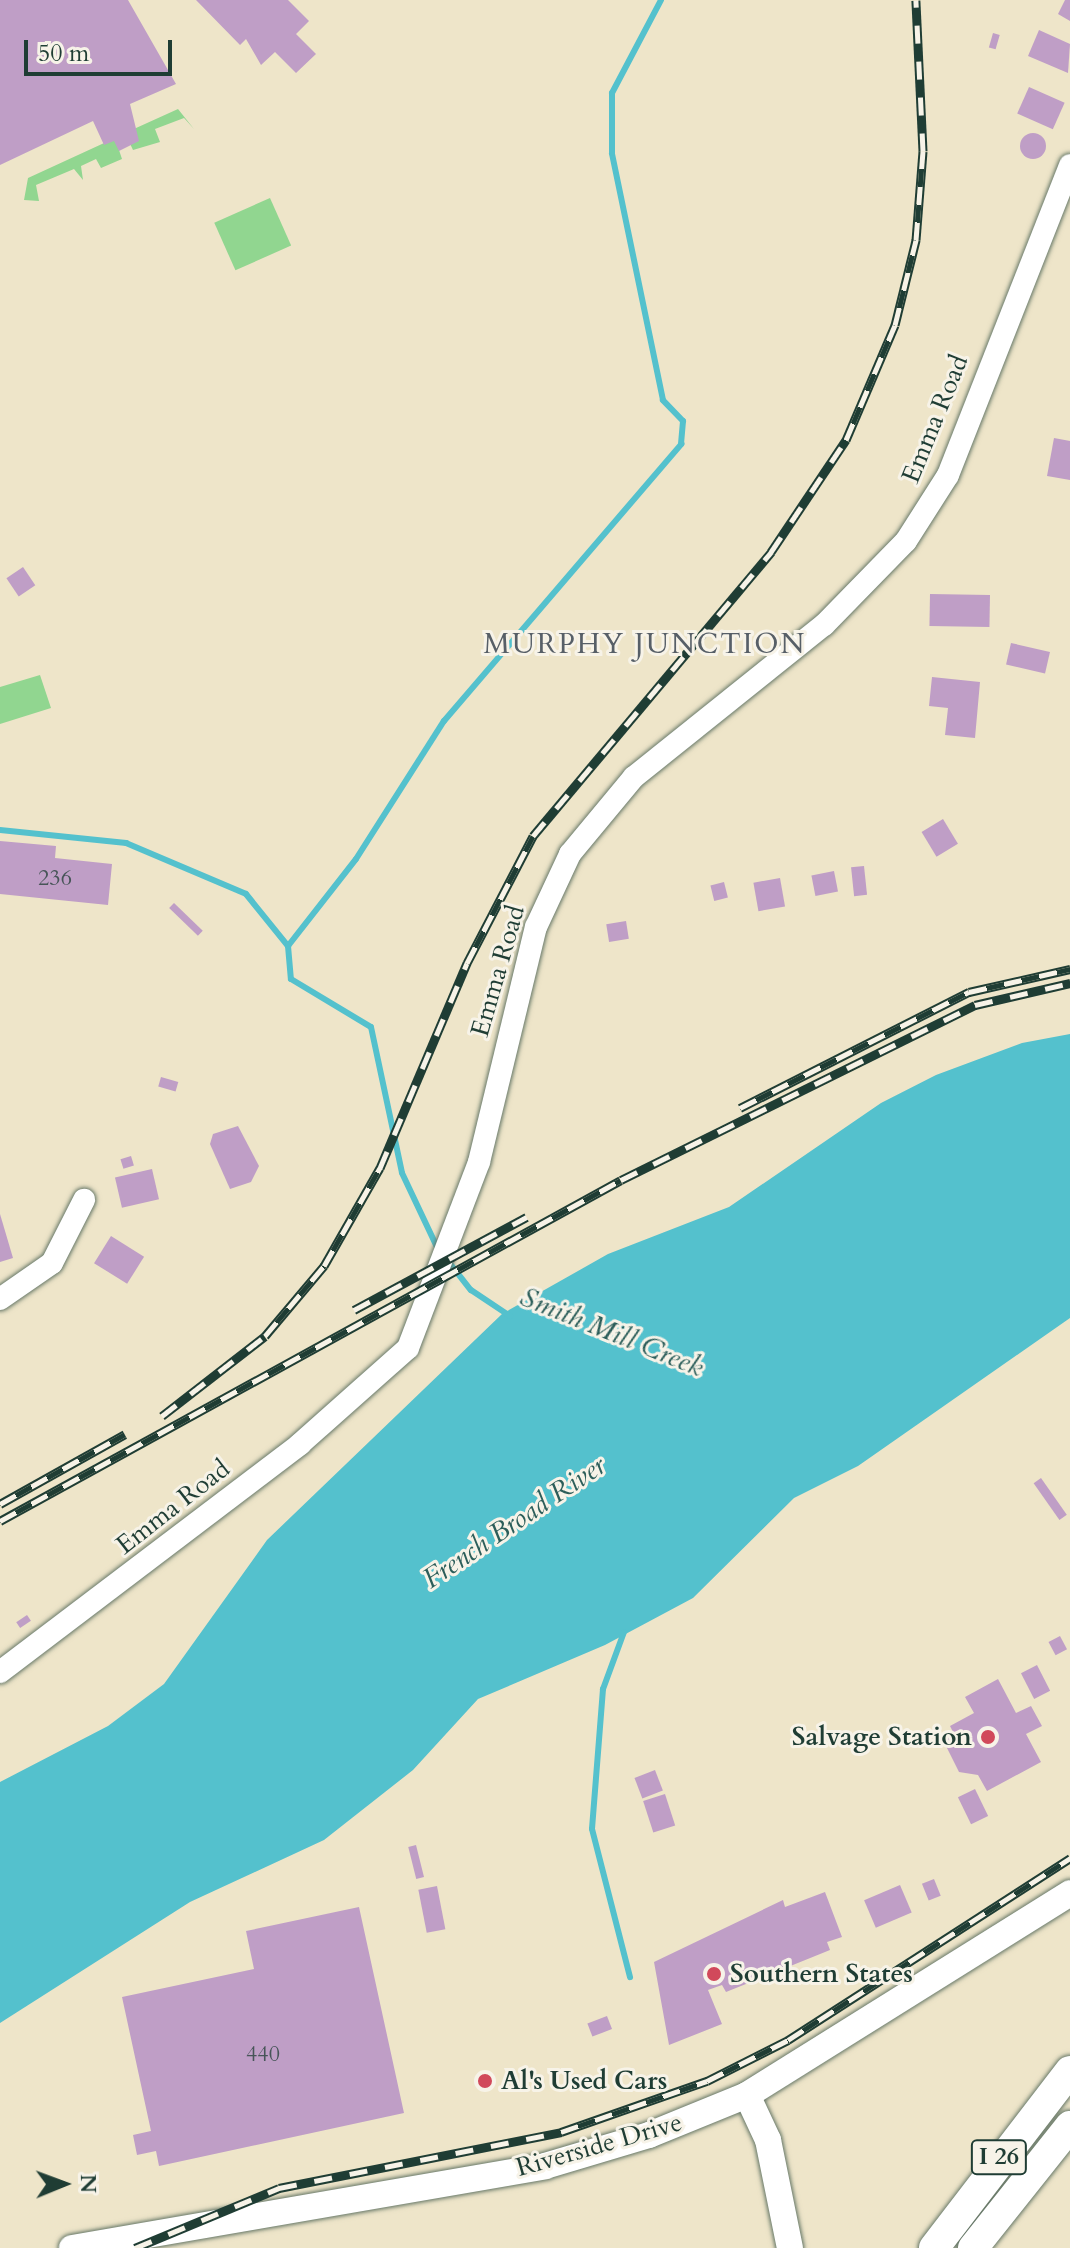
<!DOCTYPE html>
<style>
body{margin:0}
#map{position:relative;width:1070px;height:2248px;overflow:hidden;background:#eee5c9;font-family:Cardo,serif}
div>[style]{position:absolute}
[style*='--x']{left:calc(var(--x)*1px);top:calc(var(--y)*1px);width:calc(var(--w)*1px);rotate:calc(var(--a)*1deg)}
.green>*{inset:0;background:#91d690;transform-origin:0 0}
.water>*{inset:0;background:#54c1cd}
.stream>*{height:6px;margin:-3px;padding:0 3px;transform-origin:3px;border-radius:3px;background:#54c1cd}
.building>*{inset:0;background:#bf9ec6;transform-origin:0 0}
.round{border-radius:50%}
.roads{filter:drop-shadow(0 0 2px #677868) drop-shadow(0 0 2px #677868)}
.minor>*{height:22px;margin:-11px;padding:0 11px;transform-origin:11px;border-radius:11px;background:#fff}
.major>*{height:26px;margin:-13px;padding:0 13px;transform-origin:13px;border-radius:13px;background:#fff}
.highway>*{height:30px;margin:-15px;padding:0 15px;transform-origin:15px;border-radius:15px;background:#fff}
.rail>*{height:9px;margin-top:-4.5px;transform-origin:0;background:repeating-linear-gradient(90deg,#f7f3e8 0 18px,#1f3d34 0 36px);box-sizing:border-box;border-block:2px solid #1f3d34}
.dots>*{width:22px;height:22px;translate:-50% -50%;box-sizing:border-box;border:4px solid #f7f3e8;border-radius:50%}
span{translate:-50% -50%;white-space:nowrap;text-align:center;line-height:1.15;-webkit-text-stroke:6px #f7f3e8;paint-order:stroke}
.number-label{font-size:22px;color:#475558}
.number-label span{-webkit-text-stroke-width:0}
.shield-label span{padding:2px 6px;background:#f7f3e8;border:2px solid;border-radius:6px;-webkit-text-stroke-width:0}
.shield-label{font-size:24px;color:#1f3d34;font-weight:700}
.street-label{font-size:26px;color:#1f3d34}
.poi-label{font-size:26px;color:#1f3d34;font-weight:700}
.right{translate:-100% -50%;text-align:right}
.left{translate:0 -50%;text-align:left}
.neighbourhood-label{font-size:28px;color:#575f67;letter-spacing:2px}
.water-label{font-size:28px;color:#2c5e5a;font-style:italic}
.north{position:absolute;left:24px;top:2144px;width:80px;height:80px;-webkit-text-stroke:6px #f7f3e8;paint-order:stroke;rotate:89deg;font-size:22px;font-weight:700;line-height:32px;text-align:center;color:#1f3d34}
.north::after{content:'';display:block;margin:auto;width:28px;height:36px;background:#1f3d34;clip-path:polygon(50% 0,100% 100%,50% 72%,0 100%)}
.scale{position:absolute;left:24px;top:40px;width:148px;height:36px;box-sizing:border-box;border:4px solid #1f3d34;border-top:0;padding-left:10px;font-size:24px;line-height:28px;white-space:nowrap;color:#1f3d34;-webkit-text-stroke:6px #f7f3e8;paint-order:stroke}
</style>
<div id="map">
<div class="green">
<i style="clip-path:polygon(178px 109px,194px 129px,184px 118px,155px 129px,160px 142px,133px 150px,125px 133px)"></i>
<i style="clip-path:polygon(115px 138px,122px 159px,101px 168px,96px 159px,81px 166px,83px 180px,74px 169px,36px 185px,39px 201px,24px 200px,28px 178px)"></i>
<i style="left:270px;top:198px;width:52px;height:61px;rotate:66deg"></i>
<i style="clip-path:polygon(40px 675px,51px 708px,0 724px,0 687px)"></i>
</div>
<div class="water">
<i style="clip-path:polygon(1070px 1034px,1070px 1318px,858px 1466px,794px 1498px,693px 1598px,605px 1645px,478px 1699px,413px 1770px,324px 1840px,190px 1902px,0 2023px,0 1782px,108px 1726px,164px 1684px,267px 1540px,502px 1314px,608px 1254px,729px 1207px,881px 1103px,936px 1075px,1022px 1043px)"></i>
</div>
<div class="stream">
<i style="--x:0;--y:830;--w:127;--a:5.9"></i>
<i style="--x:126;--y:843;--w:130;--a:23"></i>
<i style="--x:246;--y:894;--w:67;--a:51.1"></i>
<i style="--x:288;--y:946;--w:33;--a:85"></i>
<i style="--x:291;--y:979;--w:93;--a:31"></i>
<i style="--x:371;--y:1027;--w:149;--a:78"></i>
<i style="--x:402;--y:1173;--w:84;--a:64.7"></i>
<i style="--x:288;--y:946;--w:110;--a:-52"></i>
<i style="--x:356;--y:859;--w:164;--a:-57.5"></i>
<i style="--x:444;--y:721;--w:365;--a:-49.4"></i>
<i style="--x:681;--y:444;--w:23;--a:-85"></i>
<i style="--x:683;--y:421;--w:29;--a:-134"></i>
<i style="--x:663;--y:400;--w:252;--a:-101.7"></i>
<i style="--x:612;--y:153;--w:60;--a:-90"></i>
<i style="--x:612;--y:93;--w:105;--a:-62.2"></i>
<i style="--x:448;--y:1261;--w:37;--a:52"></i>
<i style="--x:471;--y:1290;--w:47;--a:33.7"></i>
<i style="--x:624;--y:1632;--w:61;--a:110.2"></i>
<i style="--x:603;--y:1689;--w:140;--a:94.5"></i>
<i style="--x:592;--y:1829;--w:153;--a:75.6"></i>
</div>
<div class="building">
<i style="clip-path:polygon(0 0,128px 0,176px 84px,130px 104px,139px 141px,119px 151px,114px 141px,104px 145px,93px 121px,0 165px)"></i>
<i style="clip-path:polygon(196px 0,288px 0,309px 21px,296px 34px,316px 54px,296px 73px,275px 52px,261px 65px,246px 39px,240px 45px)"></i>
<i style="clip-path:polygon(1065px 0,1070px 0,1070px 21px,1058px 14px)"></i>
<i style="clip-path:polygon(1039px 30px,1070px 44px,1068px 73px,1028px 56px)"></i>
<i style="left:993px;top:33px;width:7px;height:15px;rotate:16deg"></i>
<i style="left:1029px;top:87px;width:39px;height:29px;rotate:24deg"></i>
<i class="round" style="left:1020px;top:133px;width:26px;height:26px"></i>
<i style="clip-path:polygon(1054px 438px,1070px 441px,1070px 480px,1047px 476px)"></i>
<i style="left:23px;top:567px;width:22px;height:20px;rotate:56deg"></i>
<i style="left:930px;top:594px;width:60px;height:32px;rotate:1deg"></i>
<i style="left:1011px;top:643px;width:40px;height:22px;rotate:13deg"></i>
<i style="clip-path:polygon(932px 677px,980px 682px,975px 738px,945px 735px,948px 708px,929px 706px)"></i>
<i style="left:943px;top:819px;width:29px;height:25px;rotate:59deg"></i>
<i style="clip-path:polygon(0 841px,56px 846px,55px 858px,112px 864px,108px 905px,0 894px)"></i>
<i style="left:864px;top:866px;width:29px;height:13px;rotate:84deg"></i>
<i style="left:834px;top:871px;width:21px;height:23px;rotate:79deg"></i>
<i style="left:780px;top:878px;width:29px;height:27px;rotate:80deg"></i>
<i style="left:724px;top:882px;width:16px;height:14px;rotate:76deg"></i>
<i style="left:174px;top:903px;width:40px;height:7px;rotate:44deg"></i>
<i style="left:626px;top:921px;width:18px;height:20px;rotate:81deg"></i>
<i style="left:161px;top:1077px;width:18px;height:10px;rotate:16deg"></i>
<i style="clip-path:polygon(238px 1126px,259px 1166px,251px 1182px,230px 1189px,210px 1144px,213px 1134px)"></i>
<i style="left:131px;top:1156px;width:10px;height:11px;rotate:73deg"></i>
<i style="left:152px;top:1169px;width:31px;height:38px;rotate:77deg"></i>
<i style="clip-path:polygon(0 1214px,13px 1258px,0 1262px)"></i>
<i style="left:111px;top:1236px;width:39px;height:32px;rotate:32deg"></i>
<i style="left:1041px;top:1478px;width:45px;height:9px;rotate:55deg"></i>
<i style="left:27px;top:1615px;width:7px;height:13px;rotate:56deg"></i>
<i style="left:1060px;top:1636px;width:15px;height:13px;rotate:62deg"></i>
<i style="left:1037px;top:1665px;width:29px;height:18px;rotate:63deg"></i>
<i style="clip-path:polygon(998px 1679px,1016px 1713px,1031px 1706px,1042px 1726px,1026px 1734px,1041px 1762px,987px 1791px,978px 1775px,959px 1772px,943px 1740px,954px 1734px,950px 1726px,974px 1713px,965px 1697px)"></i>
<i style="left:655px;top:1770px;width:22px;height:22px;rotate:69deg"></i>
<i style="left:975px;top:1789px;width:30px;height:19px;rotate:64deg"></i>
<i style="left:665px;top:1794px;width:33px;height:23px;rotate:72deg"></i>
<i style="left:416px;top:1845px;width:33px;height:8px;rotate:76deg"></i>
<i style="left:934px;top:1879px;width:18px;height:13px;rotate:68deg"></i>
<i style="left:900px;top:1885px;width:30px;height:39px;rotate:67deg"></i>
<i style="left:437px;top:1886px;width:44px;height:19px;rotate:79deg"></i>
<i style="clip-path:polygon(825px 1892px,842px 1937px,827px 1942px,830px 1950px,726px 1992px,722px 1985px,708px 1990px,722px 2024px,669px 2045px,654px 1962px,783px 1900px,785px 1907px)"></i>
<i style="clip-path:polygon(359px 1907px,404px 2113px,159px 2166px,156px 2151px,137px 2155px,133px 2135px,151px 2131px,122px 1997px,254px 1969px,246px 1931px)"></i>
<i style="left:607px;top:2016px;width:14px;height:21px;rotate:69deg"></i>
</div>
<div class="roads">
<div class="minor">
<i style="--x:0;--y:1299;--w:63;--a:-34.7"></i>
<i style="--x:52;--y:1263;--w:71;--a:-63.1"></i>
<i style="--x:0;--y:1672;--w:377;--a:-37.2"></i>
<i style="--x:300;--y:1444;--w:144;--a:-41.6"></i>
<i style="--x:408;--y:1348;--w:199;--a:-69.1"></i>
<i style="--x:479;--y:1162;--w:242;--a:-76.4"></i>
<i style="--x:536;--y:927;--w:81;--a:-65"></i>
<i style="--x:570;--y:854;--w:100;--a:-50.3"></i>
<i style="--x:634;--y:777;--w:243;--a:-38.7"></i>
<i style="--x:824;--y:625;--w:117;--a:-45.7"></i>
<i style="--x:906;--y:541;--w:78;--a:-57.5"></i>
<i style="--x:948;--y:475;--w:333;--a:-68.5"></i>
</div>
<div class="major">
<i style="--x:747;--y:2095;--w:50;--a:65"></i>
<i style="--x:768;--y:2140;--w:110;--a:78.5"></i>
<i style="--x:72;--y:2248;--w:480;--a:-9.8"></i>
<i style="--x:545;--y:2166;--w:109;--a:-16.6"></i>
<i style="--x:649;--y:2135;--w:106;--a:-22.2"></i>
<i style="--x:747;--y:2095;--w:381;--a:-32"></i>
</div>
<div class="highway">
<i style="--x:934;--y:2248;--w:223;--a:-52.5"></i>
<i style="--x:973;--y:2248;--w:156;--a:-51.5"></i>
</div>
</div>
<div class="rail">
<i style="--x:740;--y:1108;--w:257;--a:-26.9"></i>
<i style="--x:969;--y:992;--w:104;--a:-12.8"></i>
<i style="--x:354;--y:1310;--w:196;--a:-28.3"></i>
<i style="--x:162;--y:1416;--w:130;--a:-37.8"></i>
<i style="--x:265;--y:1336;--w:92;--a:-49.9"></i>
<i style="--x:324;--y:1266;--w:113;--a:-60.3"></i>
<i style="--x:380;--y:1168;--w:223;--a:-67"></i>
<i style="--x:467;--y:963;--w:143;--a:-62.5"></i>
<i style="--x:533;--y:836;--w:371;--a:-50"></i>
<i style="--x:771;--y:552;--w:135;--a:-56.2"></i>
<i style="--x:846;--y:440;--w:125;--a:-66.9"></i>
<i style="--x:895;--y:325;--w:88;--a:-76.1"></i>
<i style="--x:916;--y:240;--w:89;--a:-85.5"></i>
<i style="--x:923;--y:151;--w:151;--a:-92.7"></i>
<i style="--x:0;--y:1504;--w:143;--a:-29.2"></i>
<i style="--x:0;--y:1521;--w:708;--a:-28.77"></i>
<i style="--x:621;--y:1180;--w:395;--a:-26.3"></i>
<i style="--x:975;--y:1005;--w:98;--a:-13"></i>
<i style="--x:135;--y:2248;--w:156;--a:-22.6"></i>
<i style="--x:279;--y:2188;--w:288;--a:-11.2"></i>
<i style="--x:561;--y:2132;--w:155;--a:-19.3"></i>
<i style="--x:707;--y:2081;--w:91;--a:-26.8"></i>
<i style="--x:788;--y:2040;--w:336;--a:-32.8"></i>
</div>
<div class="dots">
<i style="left:988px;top:1737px;background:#d1495b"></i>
<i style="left:714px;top:1974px;background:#d1495b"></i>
<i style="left:485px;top:2081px;background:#d1495b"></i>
</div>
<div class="number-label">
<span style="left:55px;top:879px">236</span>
<span style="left:263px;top:2055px">440</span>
</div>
<div class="shield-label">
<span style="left:999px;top:2157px">I 26</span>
</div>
<div class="street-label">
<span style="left:935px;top:419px;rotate:-68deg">Emma Road</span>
<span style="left:498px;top:971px;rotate:-74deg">Emma Road</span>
<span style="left:173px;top:1507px;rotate:-38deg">Emma Road</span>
<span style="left:599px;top:2145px;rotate:-16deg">Riverside Drive</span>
</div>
<div class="poi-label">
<span class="right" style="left:972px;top:1737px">Salvage Station</span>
<span class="left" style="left:730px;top:1974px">Southern States</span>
<span class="left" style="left:501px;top:2081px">Al's Used Cars</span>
</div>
<div class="neighbourhood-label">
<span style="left:645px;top:644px">MURPHY JUNCTION</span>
</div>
<div class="water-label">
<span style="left:612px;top:1332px;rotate:22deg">Smith Mill Creek</span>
<span style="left:514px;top:1522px;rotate:-34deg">French Broad River</span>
</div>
<div class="north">N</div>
<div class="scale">50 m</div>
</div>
